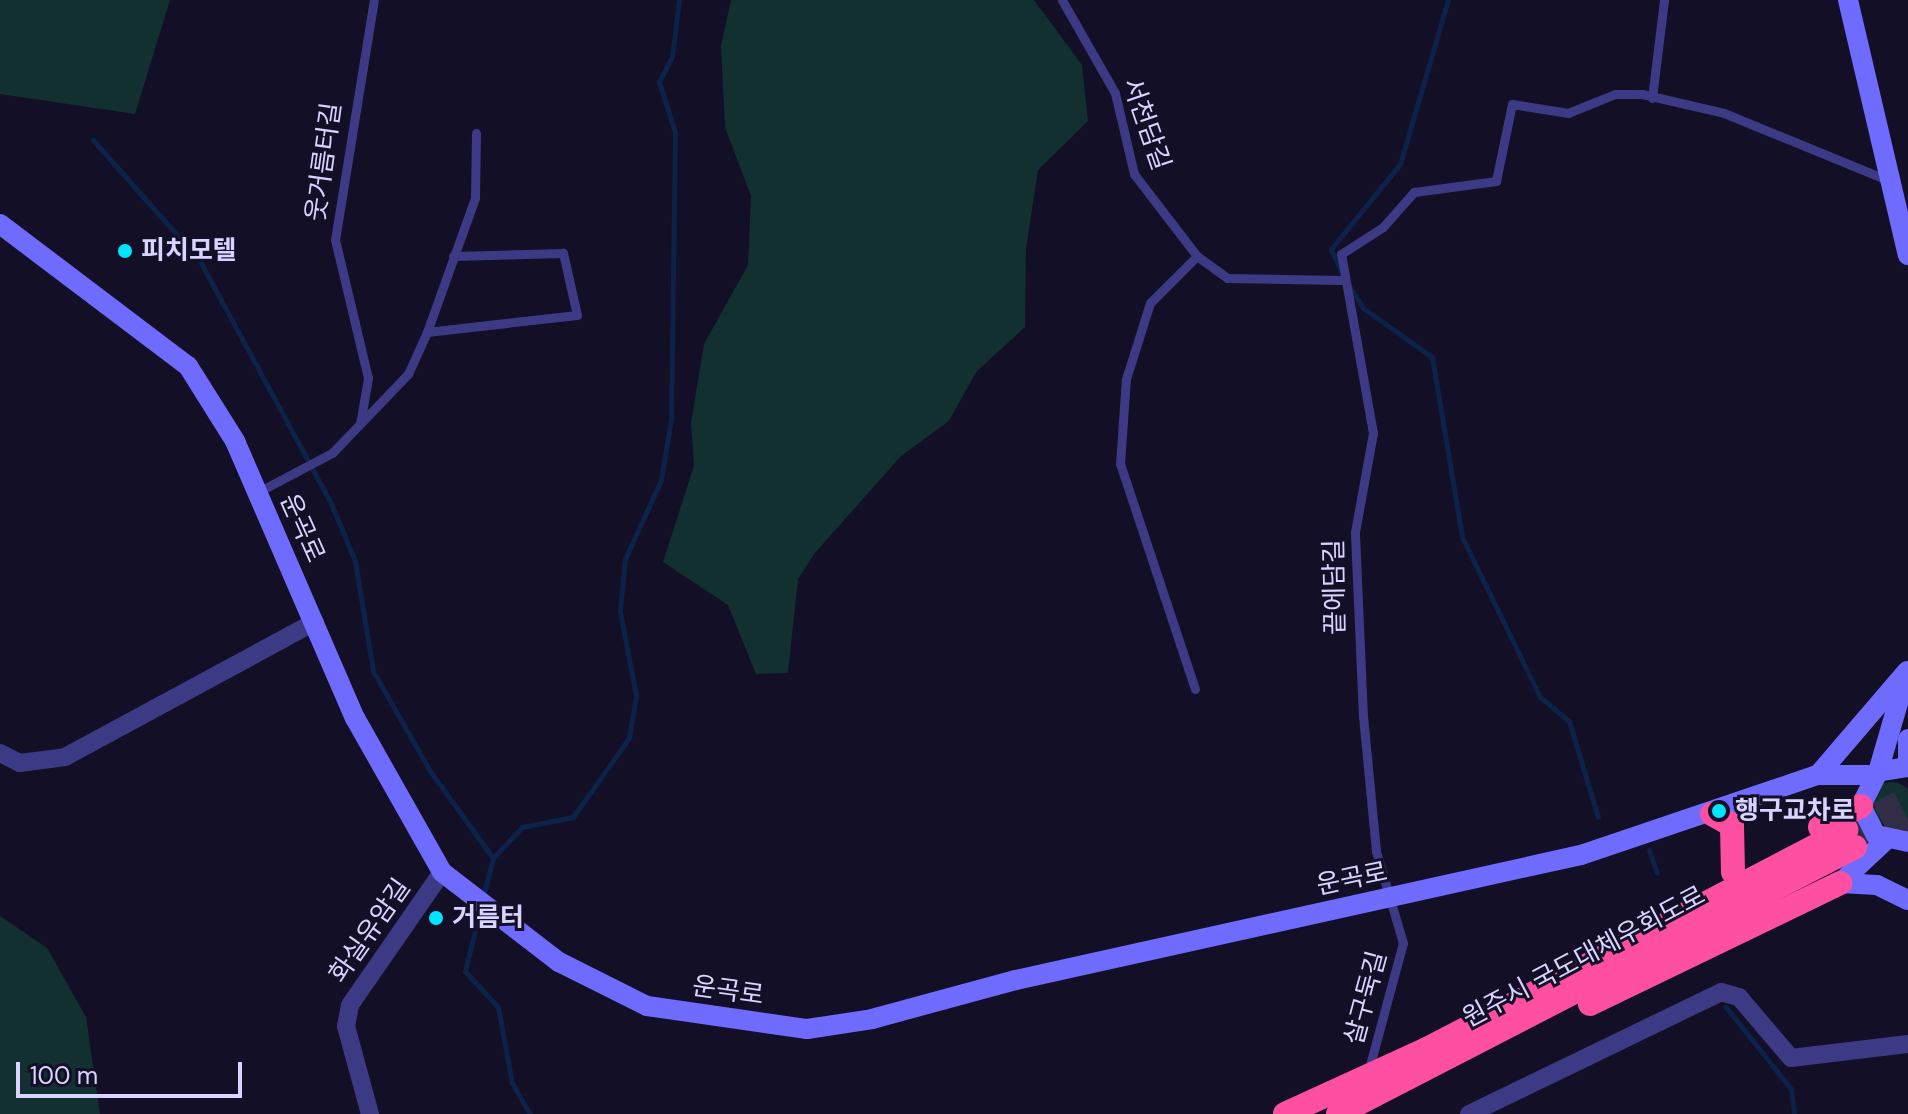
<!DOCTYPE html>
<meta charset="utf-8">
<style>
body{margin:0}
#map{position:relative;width:1908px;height:1114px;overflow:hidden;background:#130f26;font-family:"DM Sans","Noto Sans KR",sans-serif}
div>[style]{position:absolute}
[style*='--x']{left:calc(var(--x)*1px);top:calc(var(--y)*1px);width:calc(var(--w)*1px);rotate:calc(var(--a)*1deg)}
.green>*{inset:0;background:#12302f}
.round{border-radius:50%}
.stream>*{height:5px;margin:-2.5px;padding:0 2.5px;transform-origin:2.5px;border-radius:2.5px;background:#0c2248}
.highway-tunnel>*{height:24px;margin-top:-12px;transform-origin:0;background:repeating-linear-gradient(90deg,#312d47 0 24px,transparent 0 36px)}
.lane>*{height:9px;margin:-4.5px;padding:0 4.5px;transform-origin:4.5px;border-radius:4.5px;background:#3d3a85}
.street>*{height:18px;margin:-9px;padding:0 9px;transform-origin:9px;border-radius:9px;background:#3d3a85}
.secondary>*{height:20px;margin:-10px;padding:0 10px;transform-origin:10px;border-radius:10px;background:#6f6bff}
.highway>*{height:24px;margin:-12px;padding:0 12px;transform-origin:12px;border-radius:12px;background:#ff4fa3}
.dots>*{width:22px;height:22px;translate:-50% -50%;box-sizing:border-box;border:4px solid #130f26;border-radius:50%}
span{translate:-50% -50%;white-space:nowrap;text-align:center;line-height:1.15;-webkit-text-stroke:6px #130f26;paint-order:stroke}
.street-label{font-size:26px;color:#d9d4ff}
.poi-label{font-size:26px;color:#d9d4ff;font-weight:700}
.left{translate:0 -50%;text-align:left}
.scale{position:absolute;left:16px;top:1062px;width:226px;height:36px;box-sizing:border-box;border:4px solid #d9d4ff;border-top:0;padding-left:10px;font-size:24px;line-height:28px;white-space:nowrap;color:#d9d4ff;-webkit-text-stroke:6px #130f26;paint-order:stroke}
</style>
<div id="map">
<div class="green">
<i style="clip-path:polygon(0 0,170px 0,135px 114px,0 94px)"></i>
<i style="clip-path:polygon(731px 0,1034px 0,1082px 65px,1088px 121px,1038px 170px,1026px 248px,1025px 327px,976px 372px,949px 421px,901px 456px,815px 553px,798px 579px,788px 673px,756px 674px,728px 605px,663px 562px,694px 466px,691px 423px,704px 344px,748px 265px,751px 196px,725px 127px,721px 46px)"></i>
<i class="round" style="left:1870px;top:782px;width:44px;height:44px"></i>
<i style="clip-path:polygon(0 916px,47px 948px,86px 1017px,100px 1114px,0 1114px)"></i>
</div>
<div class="stream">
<i style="--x:93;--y:140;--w:162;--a:48.5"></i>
<i style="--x:200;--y:261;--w:273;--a:61.6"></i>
<i style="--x:330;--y:501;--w:65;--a:67.4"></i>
<i style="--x:355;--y:561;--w:111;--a:80.7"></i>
<i style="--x:373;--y:671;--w:115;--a:60.3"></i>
<i style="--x:430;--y:771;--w:107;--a:54.1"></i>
<i style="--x:1343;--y:275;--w:29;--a:-115"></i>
<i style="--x:1331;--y:249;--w:109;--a:-50.9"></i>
<i style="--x:1400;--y:164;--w:171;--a:-73.7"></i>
<i style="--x:1350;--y:287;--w:25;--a:58"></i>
<i style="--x:1363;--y:308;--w:85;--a:35.4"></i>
<i style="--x:1432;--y:357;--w:182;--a:80.5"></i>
<i style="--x:1462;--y:537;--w:178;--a:64"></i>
<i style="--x:1540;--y:697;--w:38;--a:40"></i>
<i style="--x:1569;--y:721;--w:100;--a:73.2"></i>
<i style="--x:1649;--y:850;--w:24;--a:71"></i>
<i style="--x:483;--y:896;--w:39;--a:-75"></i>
<i style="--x:493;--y:858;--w:42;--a:-46.9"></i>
<i style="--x:522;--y:827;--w:52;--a:-11.1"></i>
<i style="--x:573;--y:817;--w:97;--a:-54.7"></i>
<i style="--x:629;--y:738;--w:43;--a:-80.5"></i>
<i style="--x:636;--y:696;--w:86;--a:-100.7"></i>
<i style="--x:620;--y:611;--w:52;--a:-84.5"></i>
<i style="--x:625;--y:559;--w:87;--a:-65.5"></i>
<i style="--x:661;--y:480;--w:62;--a:-80.7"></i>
<i style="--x:671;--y:419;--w:287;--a:-89.2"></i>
<i style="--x:675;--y:132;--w:52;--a:-107.7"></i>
<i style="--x:659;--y:82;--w:28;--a:-63"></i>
<i style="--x:672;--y:57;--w:57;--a:-83"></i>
<i style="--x:480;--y:910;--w:63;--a:103.8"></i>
<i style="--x:465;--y:971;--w:49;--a:47.5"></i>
<i style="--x:498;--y:1007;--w:77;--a:79.6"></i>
<i style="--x:512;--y:1083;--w:36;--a:60"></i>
<i style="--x:1726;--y:1007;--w:105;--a:51.6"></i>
<i style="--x:1791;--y:1089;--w:25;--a:83"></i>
</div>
<div class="highway-tunnel">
<i style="--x:1846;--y:830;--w:69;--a:-26.6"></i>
<i style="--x:1855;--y:847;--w:60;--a:-27.8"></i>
</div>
<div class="lane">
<i style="--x:1062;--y:0;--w:107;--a:60.3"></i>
<i style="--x:1115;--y:93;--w:83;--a:76.8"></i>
<i style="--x:1134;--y:174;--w:103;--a:52.5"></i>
<i style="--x:1197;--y:256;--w:37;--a:36"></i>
<i style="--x:1227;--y:278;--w:114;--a:1"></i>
<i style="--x:1652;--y:98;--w:99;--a:-83"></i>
<i style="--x:427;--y:332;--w:151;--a:-6.5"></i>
<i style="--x:577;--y:315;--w:64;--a:-102.7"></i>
<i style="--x:563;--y:253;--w:110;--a:178.4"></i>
<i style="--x:360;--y:424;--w:69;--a:-46.2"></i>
<i style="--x:408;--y:374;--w:46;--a:-65.7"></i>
<i style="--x:427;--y:332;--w:142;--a:-70.3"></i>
<i style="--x:475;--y:198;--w:65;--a:-89.1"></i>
<i style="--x:258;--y:492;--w:84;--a:-27.8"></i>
<i style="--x:332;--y:453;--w:40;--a:-46"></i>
<i style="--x:360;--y:424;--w:47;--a:-80.1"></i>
<i style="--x:368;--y:378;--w:142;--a:-103.4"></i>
<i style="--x:335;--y:240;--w:243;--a:-80.8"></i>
<i style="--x:1195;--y:689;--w:237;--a:-108.4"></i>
<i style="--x:1120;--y:464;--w:85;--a:-86"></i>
<i style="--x:1126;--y:379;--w:80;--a:-72.5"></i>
<i style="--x:1150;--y:303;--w:66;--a:-45"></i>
<i style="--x:1370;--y:1065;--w:126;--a:-74.9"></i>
<i style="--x:1403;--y:943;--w:96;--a:-106.4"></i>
<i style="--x:1376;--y:851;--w:135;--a:-95.5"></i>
<i style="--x:1363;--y:717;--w:185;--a:-92.5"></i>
<i style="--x:1355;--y:532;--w:101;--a:-79.7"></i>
<i style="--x:1373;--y:433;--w:182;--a:-100.1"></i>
<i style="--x:1341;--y:254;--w:50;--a:-32.7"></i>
<i style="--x:1383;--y:227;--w:47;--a:-48.5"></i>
<i style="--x:1414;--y:192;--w:83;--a:-7.6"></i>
<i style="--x:1496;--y:181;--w:79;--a:-78.3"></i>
<i style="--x:1512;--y:104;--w:57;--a:9.1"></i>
<i style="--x:1568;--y:113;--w:51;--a:-22"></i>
<i style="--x:1615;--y:94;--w:27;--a:0"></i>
<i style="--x:1642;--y:94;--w:84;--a:13"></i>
<i style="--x:1724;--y:113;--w:179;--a:22.3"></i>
</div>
<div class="street">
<i style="--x:0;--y:753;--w:22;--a:27"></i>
<i style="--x:20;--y:763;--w:45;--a:-7.6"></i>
<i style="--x:65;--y:757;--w:284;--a:-28.4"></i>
<i style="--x:370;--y:1114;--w:91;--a:-105.3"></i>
<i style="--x:346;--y:1026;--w:21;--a:-79"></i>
<i style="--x:350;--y:1005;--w:162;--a:-55.3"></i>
<i style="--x:1469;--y:1114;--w:280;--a:-25.8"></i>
<i style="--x:1721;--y:992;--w:19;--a:16"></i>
<i style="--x:1739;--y:997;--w:80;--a:49.6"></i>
<i style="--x:1791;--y:1058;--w:118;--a:-6.8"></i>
</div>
<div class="secondary">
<i style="--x:1848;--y:0;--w:262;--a:76.8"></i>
<i style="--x:0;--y:224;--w:236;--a:37.1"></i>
<i style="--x:188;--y:366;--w:89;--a:57.9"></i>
<i style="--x:235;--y:441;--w:302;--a:66.6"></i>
<i style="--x:355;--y:718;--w:177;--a:60.5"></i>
<i style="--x:442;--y:872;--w:148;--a:37.6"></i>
<i style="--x:559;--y:962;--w:98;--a:26.6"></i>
<i style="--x:647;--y:1006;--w:162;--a:8.2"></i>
<i style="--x:807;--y:1029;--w:66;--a:-8.7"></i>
<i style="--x:872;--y:1019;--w:149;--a:-15.2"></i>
<i style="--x:1016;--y:980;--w:579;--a:-12.48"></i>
<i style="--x:1581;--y:855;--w:250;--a:-18.7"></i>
<i style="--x:1818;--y:775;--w:56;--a:0"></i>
<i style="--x:1908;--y:739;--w:28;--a:90"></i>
<i style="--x:1908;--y:767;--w:30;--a:171"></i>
<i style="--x:1878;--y:772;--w:38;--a:117"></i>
<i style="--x:1861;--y:806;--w:33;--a:63"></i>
<i style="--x:1876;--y:835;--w:33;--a:12"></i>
<i style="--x:1878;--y:772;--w:97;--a:-73.8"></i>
<i style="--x:1818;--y:775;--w:137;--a:-49.4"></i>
<i style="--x:1840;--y:883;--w:37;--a:3"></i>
<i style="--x:1877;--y:885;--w:34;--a:26"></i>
<i style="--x:1840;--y:883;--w:63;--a:-43.1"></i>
</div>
<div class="highway">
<i style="--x:1712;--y:814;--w:23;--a:29"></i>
<i style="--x:1732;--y:825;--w:47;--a:88.8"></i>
<i style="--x:1820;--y:827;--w:46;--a:-27.1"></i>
<i style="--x:1590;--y:1004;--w:278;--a:-25.8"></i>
<i style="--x:1285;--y:1114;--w:158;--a:-24.6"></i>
<i style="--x:1429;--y:1048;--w:471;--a:-27.6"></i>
<i style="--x:1338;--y:1114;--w:582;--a:-27.31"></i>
</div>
<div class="dots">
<i style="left:125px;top:251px;background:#00e5ff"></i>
<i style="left:1719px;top:811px;background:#00e5ff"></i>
<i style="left:436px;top:918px;background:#00e5ff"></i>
</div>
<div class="street-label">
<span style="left:1146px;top:124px;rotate:71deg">서천담길</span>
<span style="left:324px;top:162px;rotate:-82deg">웃거름터길</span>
<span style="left:302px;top:528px;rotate:66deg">운곡로</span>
<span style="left:1335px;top:587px;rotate:-91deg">끝에담길</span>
<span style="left:1352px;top:879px;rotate:-12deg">운곡로</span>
<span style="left:370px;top:931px;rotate:-55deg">화실유암길</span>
<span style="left:1584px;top:957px;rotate:-28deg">원주시 국도대체우회도로</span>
<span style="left:728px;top:991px;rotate:8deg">운곡로</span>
<span style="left:1366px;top:998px;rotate:-75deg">살구둑길</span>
</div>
<div class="poi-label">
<span class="left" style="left:141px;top:251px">피치모텔</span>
<span class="left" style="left:1735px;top:811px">행구교차로</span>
<span class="left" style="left:452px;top:918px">거름터</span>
</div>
<div class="scale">100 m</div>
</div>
